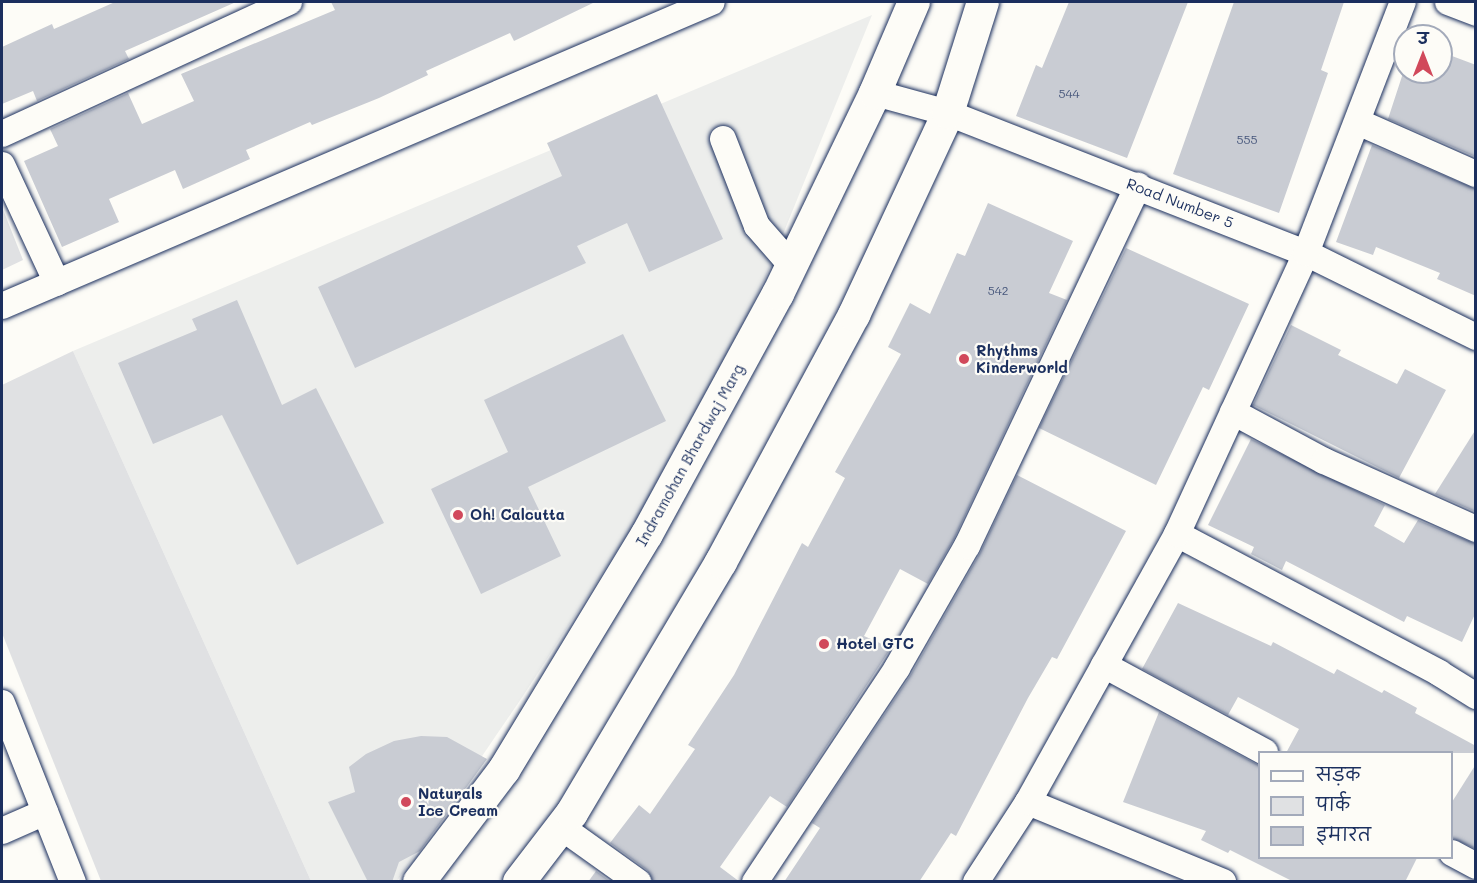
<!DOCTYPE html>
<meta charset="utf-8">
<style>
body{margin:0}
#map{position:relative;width:1477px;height:883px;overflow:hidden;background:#fdfcf7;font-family:Mali,"Playpen Sans Deva",sans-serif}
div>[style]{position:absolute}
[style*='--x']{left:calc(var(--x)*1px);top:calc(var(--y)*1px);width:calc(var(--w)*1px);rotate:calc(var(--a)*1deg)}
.built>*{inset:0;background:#edeeec}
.green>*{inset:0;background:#e0e1e3}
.building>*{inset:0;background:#c9ccd3}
.roads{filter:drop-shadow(0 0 2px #1b2f5e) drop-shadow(0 0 2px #1b2f5e)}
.minor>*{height:26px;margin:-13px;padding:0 13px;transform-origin:13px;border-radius:13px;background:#fdfcf7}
.tertiary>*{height:32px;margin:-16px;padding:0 16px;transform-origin:16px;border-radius:16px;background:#fdfcf7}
.dots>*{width:16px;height:16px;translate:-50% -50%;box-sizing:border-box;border:3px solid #fdfcf7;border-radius:50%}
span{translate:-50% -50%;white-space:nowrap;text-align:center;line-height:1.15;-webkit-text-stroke:4.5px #fdfcf7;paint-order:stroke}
.number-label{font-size:12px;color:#46567b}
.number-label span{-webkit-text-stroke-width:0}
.street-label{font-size:15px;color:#1b2f5e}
.poi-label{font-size:15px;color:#1b2f5e;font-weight:700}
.left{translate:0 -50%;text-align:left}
.frame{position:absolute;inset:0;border:3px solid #1b2f5e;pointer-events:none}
.legend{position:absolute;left:1258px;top:751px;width:195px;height:108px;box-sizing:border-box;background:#fdfcf7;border:2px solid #a3aaba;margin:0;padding:8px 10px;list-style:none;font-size:18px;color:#1b2f5e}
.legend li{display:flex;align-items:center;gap:12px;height:30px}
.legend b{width:30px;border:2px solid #a3aaba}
.north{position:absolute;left:1393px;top:24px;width:60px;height:60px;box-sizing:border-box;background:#fdfcf7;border:2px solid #a3aaba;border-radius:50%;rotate:0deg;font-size:16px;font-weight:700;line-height:24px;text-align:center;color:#1b2f5e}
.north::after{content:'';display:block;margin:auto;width:21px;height:27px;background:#d1495b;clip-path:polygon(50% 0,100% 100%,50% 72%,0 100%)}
</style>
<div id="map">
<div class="built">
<i style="clip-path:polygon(872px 15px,766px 276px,688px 441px,523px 696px,397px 881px,311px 881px,73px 351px)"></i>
</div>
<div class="green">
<i style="clip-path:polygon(2px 207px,23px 260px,2px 270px)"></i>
<i style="clip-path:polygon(73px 351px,311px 881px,101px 881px,2px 633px,2px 385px)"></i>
</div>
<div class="building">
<i style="clip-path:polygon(115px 2px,236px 2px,125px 51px,129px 59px,37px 101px,33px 91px,2px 104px,2px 47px,52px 24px,54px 29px)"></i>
<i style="clip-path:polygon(331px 2px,595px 2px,514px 41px,510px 33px,426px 71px,428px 75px,379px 98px,312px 125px,310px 122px,246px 150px,250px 159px,183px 189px,175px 170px,109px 199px,119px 222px,62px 247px,24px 161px,58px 146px,50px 129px,128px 93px,142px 124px,194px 101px,181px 74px,335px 10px)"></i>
<i style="clip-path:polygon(1069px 2px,1188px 2px,1127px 158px,1016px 116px,1036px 65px,1042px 68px)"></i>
<i style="clip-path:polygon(1234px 2px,1344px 2px,1321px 70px,1328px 73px,1279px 213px,1173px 174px)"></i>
<i style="clip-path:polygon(1441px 46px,1445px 48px,1444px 53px,1476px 65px,1476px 157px,1388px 119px,1405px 67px,1405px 72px,1441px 72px)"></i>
<i style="clip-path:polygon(657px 94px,723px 239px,649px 272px,627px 223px,577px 246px,586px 263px,355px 368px,318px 287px,562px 176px,547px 143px)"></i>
<i style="clip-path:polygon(1372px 145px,1476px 189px,1476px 296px,1437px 279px,1440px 273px,1376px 247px,1373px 255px,1336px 242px)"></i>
<i style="clip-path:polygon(988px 203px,1073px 241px,1049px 293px,1067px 300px,954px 539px,928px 584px,900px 569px,864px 636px,891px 648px,787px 807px,770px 796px,720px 867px,740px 882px,653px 882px,647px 870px,610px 843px,639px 805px,650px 814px,695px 749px,688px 745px,734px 675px,802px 543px,808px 547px,845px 478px,835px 472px,901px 354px,888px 347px,910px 303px,930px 314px,957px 253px,965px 256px)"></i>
<i style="clip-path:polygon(1126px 248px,1249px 304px,1209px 390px,1203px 387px,1156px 485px,1039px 428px)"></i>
<i style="clip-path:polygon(237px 300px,282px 405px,316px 388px,384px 523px,297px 565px,222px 415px,153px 444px,118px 363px,197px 330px,192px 319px)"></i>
<i style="clip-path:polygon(1291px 325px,1341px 350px,1338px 355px,1397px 384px,1405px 369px,1446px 390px,1399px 478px,1253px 405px)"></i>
<i style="clip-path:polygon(623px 334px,666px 421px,528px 487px,561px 556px,481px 594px,431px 489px,508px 452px,484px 400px)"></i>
<i style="clip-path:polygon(1476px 429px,1476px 512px,1435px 494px)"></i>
<i style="clip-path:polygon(1251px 439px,1385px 505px,1374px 526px,1404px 543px,1418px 520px,1476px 544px,1476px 612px,1462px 642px,1407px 616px,1404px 622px,1286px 561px,1282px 570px,1251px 554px,1254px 547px,1208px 525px)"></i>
<i style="clip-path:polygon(1017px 475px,1126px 531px,1057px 659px,1052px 657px,1028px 698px,956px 836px,951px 833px,919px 882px,784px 882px,820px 828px,812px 823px,910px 676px,980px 553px)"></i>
<i style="clip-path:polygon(1178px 603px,1271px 646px,1273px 642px,1334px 674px,1337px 669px,1382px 693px,1384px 690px,1417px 708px,1415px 713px,1476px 746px,1476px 753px,1286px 753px,1299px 729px,1238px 697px,1228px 715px,1142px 669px)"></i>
<i style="clip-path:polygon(1159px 712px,1260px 766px,1260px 858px,1417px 858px,1405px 882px,1294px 882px,1230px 850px,1228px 853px,1201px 840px,1206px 831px,1123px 802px)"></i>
<i style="clip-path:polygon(421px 736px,447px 737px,487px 759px,420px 851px,399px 862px,392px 882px,368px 882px,328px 802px,355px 792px,349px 767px,366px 754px,394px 741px)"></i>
<i style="clip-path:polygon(1476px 764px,1476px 849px,1452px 838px,1452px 802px)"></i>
<i style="clip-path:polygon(596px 871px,611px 882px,588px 882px)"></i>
</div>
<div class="roads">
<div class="minor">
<i style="--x:1448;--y:2;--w:30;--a:21"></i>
<i style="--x:875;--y:93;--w:76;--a:15.3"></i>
<i style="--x:948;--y:113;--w:384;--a:21.4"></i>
<i style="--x:1306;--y:253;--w:190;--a:26.3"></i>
<i style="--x:1358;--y:122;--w:129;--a:23.8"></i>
<i style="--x:2;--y:134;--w:316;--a:-24.7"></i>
<i style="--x:723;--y:139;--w:93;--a:68.7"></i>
<i style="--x:757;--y:226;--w:53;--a:48.8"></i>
<i style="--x:2;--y:165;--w:130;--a:65"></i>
<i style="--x:2;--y:306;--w:772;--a:-23.18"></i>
<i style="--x:1233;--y:412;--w:103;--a:28.3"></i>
<i style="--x:1324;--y:461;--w:167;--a:24.1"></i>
<i style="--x:1177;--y:534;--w:297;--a:27.9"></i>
<i style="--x:1439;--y:673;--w:44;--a:31.9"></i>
<i style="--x:1104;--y:665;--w:183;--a:28.4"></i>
<i style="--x:2;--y:703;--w:193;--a:68.4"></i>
<i style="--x:1028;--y:802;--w:211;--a:22.3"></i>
<i style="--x:561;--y:827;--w:95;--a:35.5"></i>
<i style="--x:2;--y:831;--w:47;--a:-23.8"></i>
<i style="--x:1452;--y:853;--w:27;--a:28"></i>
<i style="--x:755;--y:882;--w:257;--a:-56.4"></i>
<i style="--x:897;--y:668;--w:141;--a:-60.2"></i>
<i style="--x:967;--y:546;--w:399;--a:-64.6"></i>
<i style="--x:976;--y:882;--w:95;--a:-57"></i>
<i style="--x:1028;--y:802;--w:307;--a:-60.9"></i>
<i style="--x:1177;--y:534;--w:309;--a:-65.3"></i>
<i style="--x:1306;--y:253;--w:269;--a:-68.9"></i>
</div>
<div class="tertiary">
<i style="--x:419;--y:882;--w:141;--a:-52.8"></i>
<i style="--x:504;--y:770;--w:276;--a:-58.8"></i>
<i style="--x:647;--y:534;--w:273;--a:-61.4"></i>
<i style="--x:778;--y:294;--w:223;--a:-64.2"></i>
<i style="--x:875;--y:93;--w:99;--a:-66.8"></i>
<i style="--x:519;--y:882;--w:87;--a:-52.5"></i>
<i style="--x:572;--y:813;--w:292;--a:-59.3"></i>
<i style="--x:721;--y:562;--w:281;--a:-61.7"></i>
<i style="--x:854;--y:315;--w:223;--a:-65"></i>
<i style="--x:948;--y:113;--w:116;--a:-72.5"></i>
</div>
</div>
<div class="dots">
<i style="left:964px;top:359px;background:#d1495b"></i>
<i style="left:458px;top:515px;background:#d1495b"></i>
<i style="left:824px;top:644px;background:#d1495b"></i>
<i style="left:406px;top:802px;background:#d1495b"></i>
</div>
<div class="number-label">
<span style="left:1069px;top:94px">544</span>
<span style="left:1247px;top:140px">555</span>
<span style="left:998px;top:291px">542</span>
</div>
<div class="street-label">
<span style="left:1180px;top:203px;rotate:21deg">Road Number 5</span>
<span style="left:690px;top:455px;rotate:-61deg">Indramohan Bhardwaj Marg</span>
</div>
<div class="poi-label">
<span class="left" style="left:976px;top:359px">Rhythms<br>Kinderworld</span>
<span class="left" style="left:470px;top:515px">Oh! Calcutta</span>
<span class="left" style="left:836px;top:644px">Hotel GTC</span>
<span class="left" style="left:418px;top:802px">Naturals<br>Ice Cream</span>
</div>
<div class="frame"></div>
<ul class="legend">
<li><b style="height:8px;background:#fdfcf7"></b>सड़क</li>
<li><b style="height:16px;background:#e0e1e3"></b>पार्क</li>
<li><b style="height:16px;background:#c9ccd3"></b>इमारत</li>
</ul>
<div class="north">उ</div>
</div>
